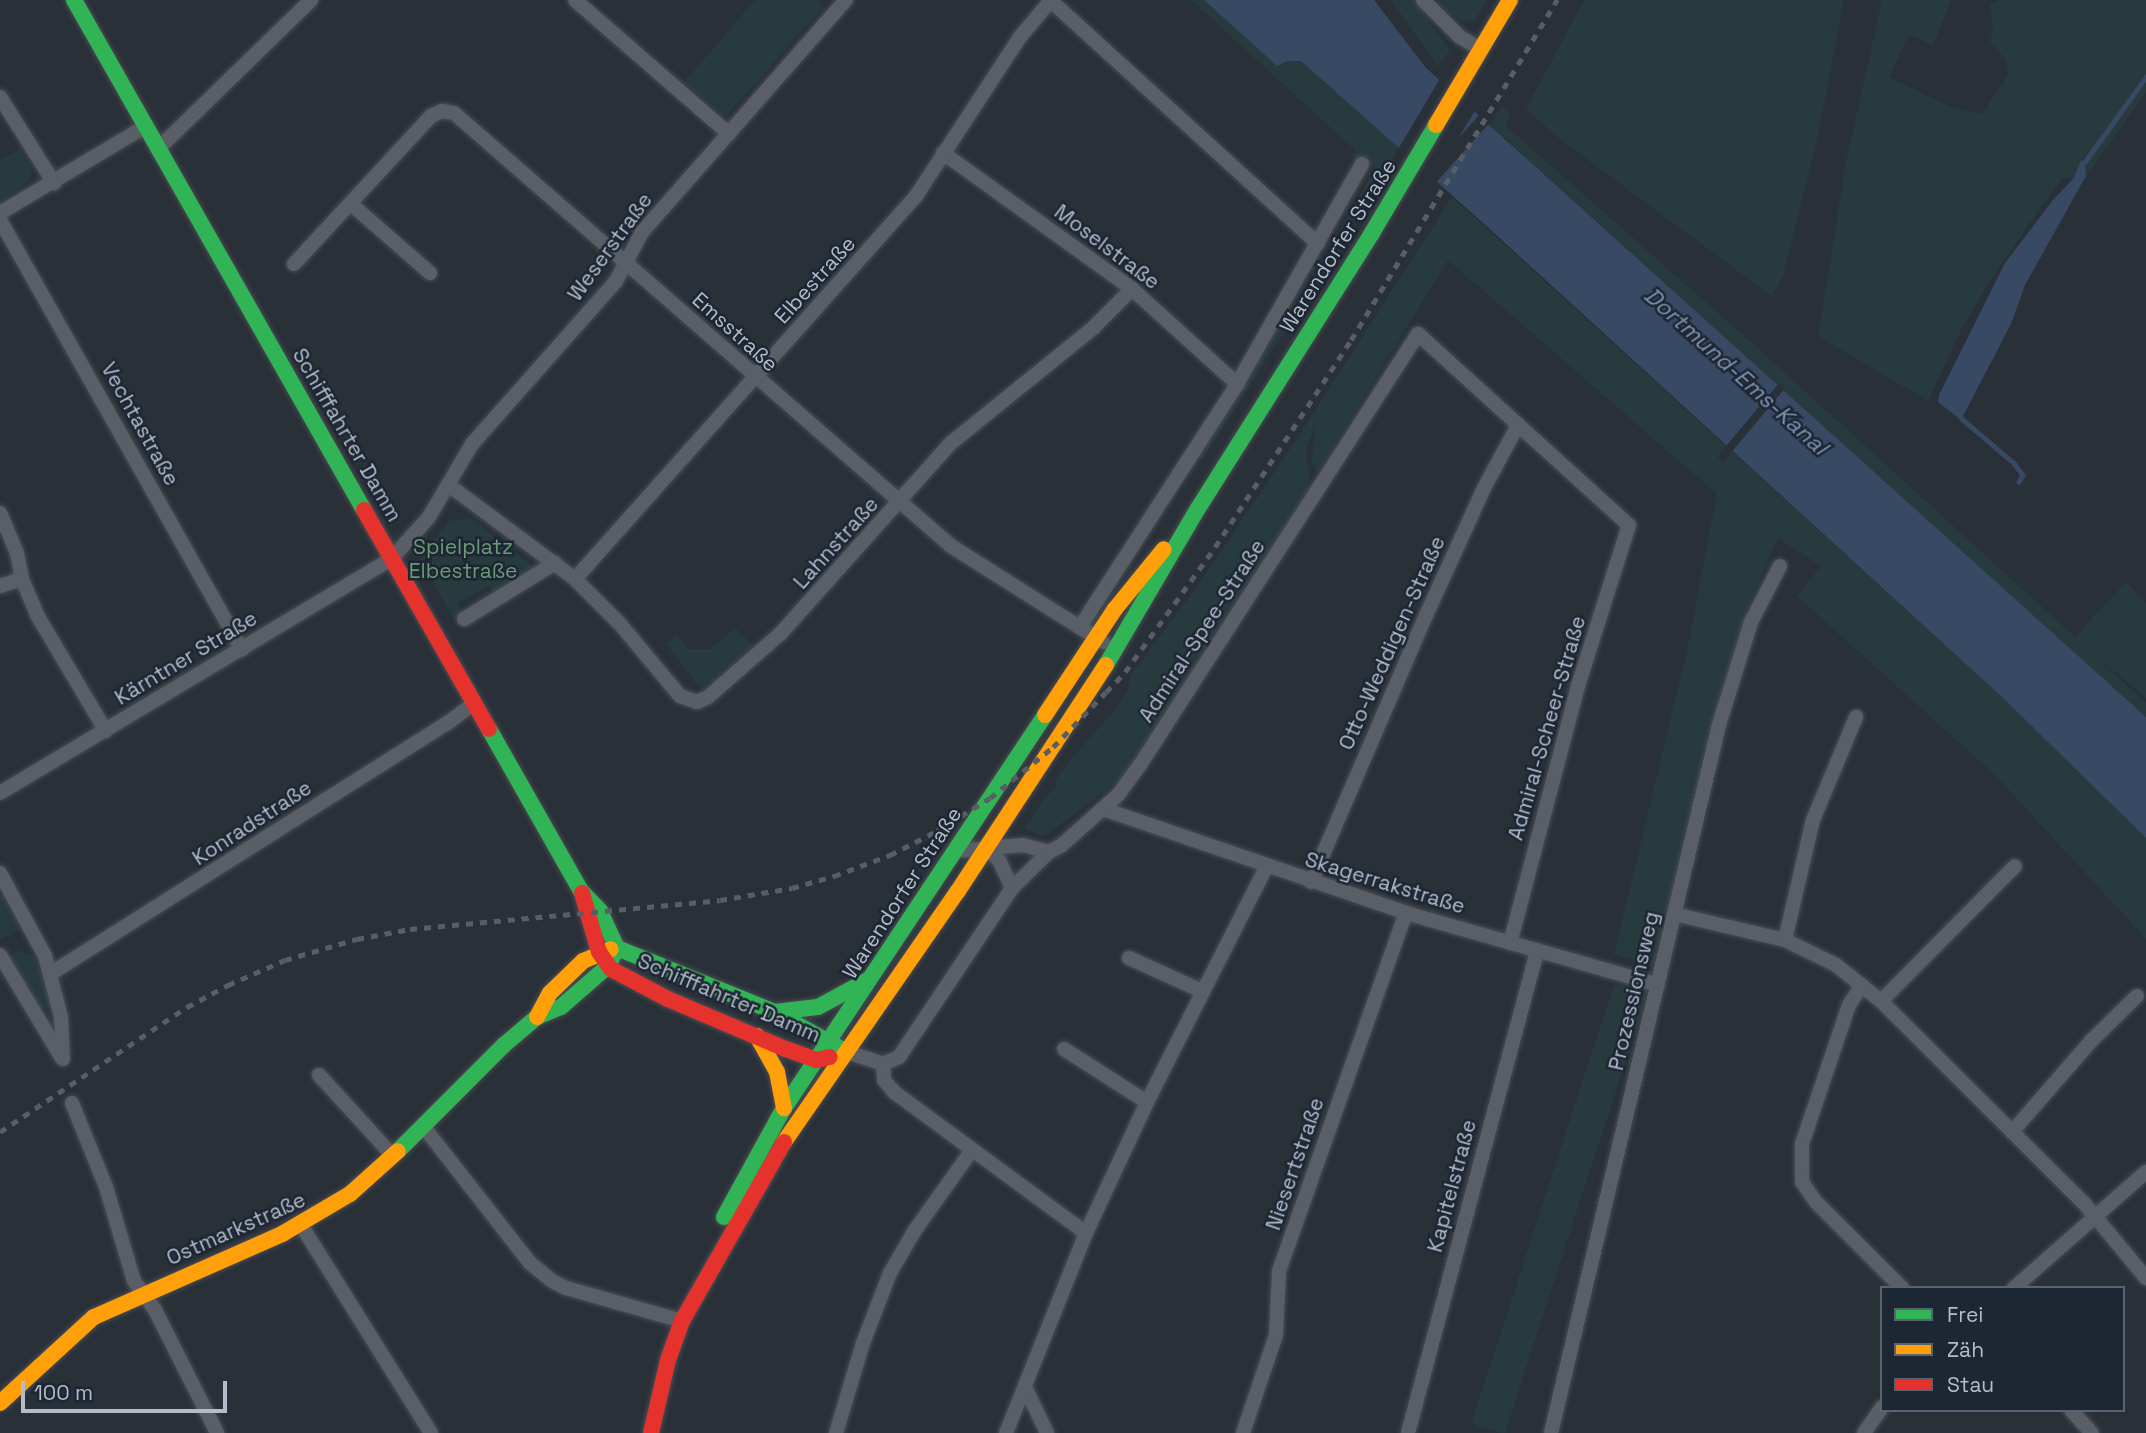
<!DOCTYPE html>
<meta charset="utf-8">
<style>
body{margin:0}
#map{position:relative;width:2146px;height:1433px;overflow:hidden;background:#2a3038;font-family:"Space Grotesk",sans-serif}
div>[style]{position:absolute}
[style*='--x']{left:calc(var(--x)*1px);top:calc(var(--y)*1px);width:calc(var(--w)*1px);rotate:calc(var(--a)*1deg)}
.green>*{inset:0;background:#273a3e;transform-origin:0 0}
.water>*{inset:0;background:#384963}
.pier>*{inset:0;background:#2a3038;transform-origin:0 0}
.stream>*{height:4.5px;margin:-2.25px;padding:0 2.25px;transform-origin:2.25px;border-radius:2.25px;background:#384963}
.roads{filter:drop-shadow(0 0 2px #484c53) drop-shadow(0 0 2px #484c53)}
.street>*{height:14px;margin:-7px;padding:0 7px;transform-origin:7px;border-radius:7px;background:#5a5e66}
.fast>*{height:16px;margin:-8px;padding:0 8px;transform-origin:8px;border-radius:8px;background:#30b455}
.slow>*{height:16px;margin:-8px;padding:0 8px;transform-origin:8px;border-radius:8px;background:#ff9f0a}
.jam>*{height:16px;margin:-8px;padding:0 8px;transform-origin:8px;border-radius:8px;background:#e5322d}
.rail>*{height:4.5px;margin-top:-2.25px;transform-origin:0;background:repeating-linear-gradient(90deg,#595d64 0 7px,transparent 0 14px)}
span{translate:-50% -50%;white-space:nowrap;text-align:center;line-height:1.15;-webkit-text-stroke:5px #1d2633;paint-order:stroke}
.street-label{font-size:21px;color:#b4bcc9}
.park-label{font-size:21px;color:#6b9a76}
.water-label{font-size:23px;color:#7c92b1;font-style:italic}
.legend{position:absolute;left:1880px;top:1286px;width:245px;height:126px;box-sizing:border-box;background:#1d2633;border:2px solid #59626f;margin:0;padding:9px 12px;list-style:none;font-size:21px;color:#b4bcc9}
.legend li{display:flex;align-items:center;gap:14px;height:35px}
.legend b{width:35px;border:2px solid #59626f}
.scale{position:absolute;left:21px;top:1381px;width:206px;height:32px;box-sizing:border-box;border:4px solid #b4bcc9;border-top:0;padding-left:9px;font-size:21px;line-height:24px;white-space:nowrap;color:#b4bcc9;-webkit-text-stroke:5px #1d2633;paint-order:stroke}
</style>
<div id="map">
<div class="green">
<i style="clip-path:polygon(755px 0,817px 0,824px 6px,725px 118px,684px 82px)"></i>
<i style="clip-path:polygon(1191px 0,1204px 0,1277px 66px,1287px 61px,1301px 61px,1399px 148px,1347px 235px,1203px 459px,1198px 456px,1332px 244px,1375px 169px,1363px 158px,1359px 163px,1351px 156px,1355px 150px)"></i>
<i style="clip-path:polygon(1391px 0,1414px 0,1450px 50px,1438px 67px)"></i>
<i style="clip-path:polygon(1437px 0,1487px 0,1474px 22px,1459px 19px,1440px 7px)"></i>
<i style="clip-path:polygon(1584px 0,1844px 0,1819px 131px,1783px 277px,1771px 296px,1556px 136px,1526px 109px)"></i>
<i style="clip-path:polygon(1882px 0,1951px 0,1933px 46px,1909px 34px,1889px 77px,1953px 108px,1982px 114px,2008px 75px,2006px 60px,1990px 42px,1993px 29px,1990px 4px,2001px 0,2146px 0,2146px 93px,2086px 176px,2085px 164px,2074px 178px,2062px 178px,2041px 207px,1989px 282px,1960px 332px,1928px 401px,1818px 336px,1846px 162px)"></i>
<i style="clip-path:polygon(1502px 105px,1511px 113px,1506px 126px,1760px 350px,2075px 637px,2126px 582px,2146px 603px,2146px 698px,2096px 656px,2146px 703px,2146px 717px,1490px 125px)"></i>
<i style="clip-path:polygon(20px 149px,32px 169px,30px 181px,0 202px,0 160px)"></i>
<i style="clip-path:polygon(1452px 197px,2004px 699px,2146px 838px,2146px 939px,1994px 774px,1797px 596px,1821px 566px,1778px 538px,1747px 610px,1654px 966px,1614px 954px,1687px 650px,1717px 494px,1448px 260px,1317px 473px,1312px 464px,1315px 426px,1306px 450px,1311px 484px,1139px 758px,1122px 779px,1043px 837px,1024px 829px,1045px 797px,1057px 787px,1055px 781px,1069px 761px,1113px 712px,1128px 690px,1130px 676px,1199px 584px,1300px 434px)"></i>
<i style="clip-path:polygon(471px 518px,537px 569px,495px 595px,489px 586px,458px 603px,463px 615px,454px 620px,421px 559px,448px 521px)"></i>
<i style="clip-path:polygon(735px 628px,754px 647px,702px 690px,666px 644px,677px 635px,689px 649px,710px 649px)"></i>
<i style="clip-path:polygon(0 892px,21px 929px,1px 940px,0 939px)"></i>
<i style="clip-path:polygon(19px 950px,34px 956px,42px 976px,50px 1007px,38px 1012px,6px 958px)"></i>
<i style="left:1614px;top:984px;width:35px;height:462px;rotate:18deg"></i>
</div>
<div class="water">
<i style="clip-path:polygon(1204px 0,1374px 0,1426px 68px,2146px 717px,2146px 838px,2004px 699px,1481px 221px,1301px 61px,1287px 61px,1277px 66px)"></i>
<i style="clip-path:polygon(2081px 160px,2085px 164px,2086px 176px,2025px 285px,2011px 324px,1961px 420px,1938px 402px,1939px 395px,2005px 263px,2053px 200px,2074px 178px)"></i>
</div>
<div class="pier">
<i style="clip-path:polygon(1441px 77px,1476px 109px,1431px 183px,1397px 151px)"></i>
<i style="left:1481px;top:113px;width:13px;height:87px;rotate:42deg"></i>
<i style="left:1779px;top:383px;width:8px;height:96px;rotate:40deg"></i>
</div>
<div class="stream">
<i style="--x:2081;--y:167;--w:111;--a:-54.2"></i>
<i style="--x:1961;--y:418;--w:70;--a:40.3"></i>
<i style="--x:2014;--y:463;--w:15;--a:53"></i>
<i style="--x:2023;--y:475;--w:8;--a:120"></i>
</div>
<div class="roads">
<div class="street">
<i style="--x:575;--y:0;--w:204;--a:41"></i>
<i style="--x:1050;--y:0;--w:362;--a:42.3"></i>
<i style="--x:1423;--y:0;--w:52;--a:45"></i>
<i style="--x:1460;--y:37;--w:24;--a:30"></i>
<i style="--x:0;--y:97;--w:102;--a:57.9"></i>
<i style="--x:159;--y:148;--w:212;--a:-44.2"></i>
<i style="--x:943;--y:153;--w:233;--a:35.7"></i>
<i style="--x:1132;--y:289;--w:142;--a:42.1"></i>
<i style="--x:351;--y:204;--w:105;--a:41.1"></i>
<i style="--x:0;--y:213;--w:170;--a:-30.8"></i>
<i style="--x:0;--y:220;--w:493;--a:60.6"></i>
<i style="--x:294;--y:264;--w:202;--a:-47.2"></i>
<i style="--x:431;--y:116;--w:12;--a:-24"></i>
<i style="--x:442;--y:111;--w:12;--a:9"></i>
<i style="--x:454;--y:113;--w:659;--a:41.06"></i>
<i style="--x:951;--y:546;--w:180;--a:32.3"></i>
<i style="--x:450;--y:486;--w:156;--a:36.6"></i>
<i style="--x:575;--y:579;--w:513;--a:-48.32"></i>
<i style="--x:916;--y:196;--w:190;--a:-56.8"></i>
<i style="--x:1020;--y:37;--w:48;--a:-50"></i>
<i style="--x:0;--y:513;--w:43;--a:67"></i>
<i style="--x:17;--y:553;--w:26;--a:79"></i>
<i style="--x:22;--y:579;--w:39;--a:67"></i>
<i style="--x:37;--y:615;--w:135;--a:59.3"></i>
<i style="--x:575;--y:579;--w:64;--a:45"></i>
<i style="--x:620;--y:624;--w:94;--a:50.2"></i>
<i style="--x:680;--y:696;--w:18;--a:19"></i>
<i style="--x:697;--y:702;--w:12;--a:-24"></i>
<i style="--x:708;--y:697;--w:97;--a:-41.2"></i>
<i style="--x:781;--y:633;--w:255;--a:-48.2"></i>
<i style="--x:951;--y:443;--w:184;--a:-39"></i>
<i style="--x:1094;--y:327;--w:54;--a:-45"></i>
<i style="--x:0;--y:586;--w:23;--a:-18"></i>
<i style="--x:464;--y:619;--w:107;--a:-31.6"></i>
<i style="--x:1080;--y:627;--w:289;--a:-57.1"></i>
<i style="--x:1237;--y:384;--w:253;--a:-60.4"></i>
<i style="--x:0;--y:793;--w:457;--a:-30.9"></i>
<i style="--x:392;--y:558;--w:55;--a:-47.9"></i>
<i style="--x:429;--y:517;--w:85;--a:-59.5"></i>
<i style="--x:472;--y:444;--w:217;--a:-48.5"></i>
<i style="--x:616;--y:281;--w:55;--a:-62"></i>
<i style="--x:642;--y:232;--w:309;--a:-48.7"></i>
<i style="--x:1103;--y:809;--w:320;--a:18.9"></i>
<i style="--x:1406;--y:913;--w:262;--a:15.9"></i>
<i style="--x:986;--y:848;--w:18;--a:43"></i>
<i style="--x:999;--y:860;--w:31;--a:65"></i>
<i style="--x:956;--y:851;--w:67;--a:-5.1"></i>
<i style="--x:1023;--y:845;--w:27;--a:15"></i>
<i style="--x:0;--y:873;--w:94;--a:61.5"></i>
<i style="--x:45;--y:956;--w:63;--a:75.3"></i>
<i style="--x:61;--y:1017;--w:42;--a:87.3"></i>
<i style="--x:1311;--y:882;--w:283;--a:-66.7"></i>
<i style="--x:1423;--y:622;--w:147;--a:-65.5"></i>
<i style="--x:1484;--y:488;--w:72;--a:-61.6"></i>
<i style="--x:1674;--y:914;--w:114;--a:13.2"></i>
<i style="--x:1785;--y:940;--w:57;--a:26.1"></i>
<i style="--x:1836;--y:965;--w:58;--a:38.7"></i>
<i style="--x:1881;--y:1001;--w:285;--a:44.9"></i>
<i style="--x:2083;--y:1202;--w:99;--a:50.3"></i>
<i style="--x:1785;--y:940;--w:123;--a:-76.9"></i>
<i style="--x:1813;--y:820;--w:112;--a:-67.3"></i>
<i style="--x:0;--y:955;--w:120;--a:59"></i>
<i style="--x:1129;--y:958;--w:80;--a:24.3"></i>
<i style="--x:50;--y:974;--w:472;--a:-32.3"></i>
<i style="--x:449;--y:722;--w:31;--a:-37"></i>
<i style="--x:1862;--y:985;--w:24;--a:123"></i>
<i style="--x:1849;--y:1005;--w:147;--a:108.7"></i>
<i style="--x:1802;--y:1144;--w:38;--a:90"></i>
<i style="--x:1802;--y:1182;--w:24;--a:55"></i>
<i style="--x:1816;--y:1202;--w:122;--a:45"></i>
<i style="--x:1881;--y:1001;--w:190;--a:-45.2"></i>
<i style="--x:1064;--y:1049;--w:98;--a:32.6"></i>
<i style="--x:847;--y:1052;--w:38;--a:18"></i>
<i style="--x:883;--y:1064;--w:17;--a:-24"></i>
<i style="--x:899;--y:1057;--w:203;--a:-56.2"></i>
<i style="--x:1012;--y:888;--w:52;--a:-44.2"></i>
<i style="--x:1049;--y:852;--w:15;--a:-28"></i>
<i style="--x:1062;--y:845;--w:75;--a:-41.8"></i>
<i style="--x:1118;--y:795;--w:37;--a:-54"></i>
<i style="--x:1140;--y:765;--w:513;--a:-57.18"></i>
<i style="--x:1418;--y:334;--w:285;--a:42.2"></i>
<i style="--x:1629;--y:525;--w:169;--a:107.6"></i>
<i style="--x:1578;--y:686;--w:266;--a:104.8"></i>
<i style="--x:883;--y:1064;--w:16;--a:86"></i>
<i style="--x:884;--y:1080;--w:16;--a:50"></i>
<i style="--x:894;--y:1092;--w:238;--a:36.3"></i>
<i style="--x:319;--y:1075;--w:110;--a:47.6"></i>
<i style="--x:72;--y:1103;--w:91;--a:68"></i>
<i style="--x:106;--y:1187;--w:98;--a:73.4"></i>
<i style="--x:134;--y:1281;--w:36;--a:54"></i>
<i style="--x:155;--y:1310;--w:138;--a:63.2"></i>
<i style="--x:423;--y:1126;--w:174;--a:52"></i>
<i style="--x:530;--y:1263;--w:28;--a:39"></i>
<i style="--x:552;--y:1281;--w:16;--a:27"></i>
<i style="--x:566;--y:1288;--w:121;--a:15.9"></i>
<i style="--x:2012;--y:1132;--w:122;--a:-49"></i>
<i style="--x:2092;--y:1040;--w:63;--a:-44.4"></i>
<i style="--x:301;--y:1225;--w:245;--a:58"></i>
<i style="--x:2014;--y:1288;--w:176;--a:-41.3"></i>
<i style="--x:1026;--y:1389;--w:49;--a:64.5"></i>
<i style="--x:2071;--y:1410;--w:31;--a:48"></i>
<i style="--x:836;--y:1433;--w:94;--a:-73.3"></i>
<i style="--x:863;--y:1343;--w:75;--a:-68.9"></i>
<i style="--x:890;--y:1273;--w:50;--a:-59.8"></i>
<i style="--x:915;--y:1230;--w:98;--a:-54.5"></i>
<i style="--x:1006;--y:1433;--w:215;--a:-68.2"></i>
<i style="--x:1086;--y:1233;--w:145;--a:-65"></i>
<i style="--x:1147;--y:1102;--w:263;--a:-63.1"></i>
<i style="--x:1243;--y:1433;--w:103;--a:-71.4"></i>
<i style="--x:1276;--y:1335;--w:64;--a:-87.3"></i>
<i style="--x:1279;--y:1271;--w:380;--a:-70.5"></i>
<i style="--x:1408;--y:1433;--w:500;--a:-75"></i>
<i style="--x:1551;--y:1433;--w:728;--a:-76.65"></i>
<i style="--x:1719;--y:725;--w:108;--a:-72.7"></i>
<i style="--x:1751;--y:622;--w:63;--a:-62.6"></i>
<i style="--x:1864;--y:1433;--w:32;--a:-55"></i>
</div>
<div class="fast">
<i style="--x:74;--y:0;--w:587;--a:60.38"></i>
<i style="--x:1106;--y:665;--w:180;--a:-59.6"></i>
<i style="--x:1197;--y:510;--w:328;--a:-57.7"></i>
<i style="--x:1372;--y:233;--w:126;--a:-59.3"></i>
<i style="--x:489;--y:729;--w:186;--a:60.4"></i>
<i style="--x:581;--y:891;--w:28;--a:46"></i>
<i style="--x:600;--y:911;--w:41;--a:65.3"></i>
<i style="--x:617;--y:948;--w:170;--a:22.1"></i>
<i style="--x:775;--y:1012;--w:82;--a:29.1"></i>
<i style="--x:775;--y:1012;--w:43;--a:-6.6"></i>
<i style="--x:818;--y:1007;--w:55;--a:-28.4"></i>
<i style="--x:398;--y:1151;--w:150;--a:-45"></i>
<i style="--x:504;--y:1045;--w:43;--a:-40.3"></i>
<i style="--x:537;--y:1017;--w:26;--a:-23"></i>
<i style="--x:561;--y:1007;--w:62;--a:-41.1"></i>
<i style="--x:608;--y:966;--w:20;--a:-63"></i>
<i style="--x:724;--y:1217;--w:124;--a:-61.2"></i>
<i style="--x:784;--y:1108;--w:472;--a:-56.4"></i>
</div>
<div class="slow">
<i style="--x:1436;--y:125;--w:145;--a:-59.4"></i>
<i style="--x:1045;--y:715;--w:127;--a:-56.6"></i>
<i style="--x:1115;--y:609;--w:77;--a:-50.8"></i>
<i style="--x:537;--y:1017;--w:27;--a:-62"></i>
<i style="--x:550;--y:993;--w:46;--a:-44.1"></i>
<i style="--x:583;--y:961;--w:30;--a:-23"></i>
<i style="--x:757;--y:1036;--w:41;--a:60.9"></i>
<i style="--x:777;--y:1072;--w:37;--a:79"></i>
<i style="--x:784;--y:1142;--w:305;--a:-55.3"></i>
<i style="--x:958;--y:891;--w:270;--a:-56.8"></i>
<i style="--x:0;--y:1403;--w:127;--a:-42.5"></i>
<i style="--x:94;--y:1317;--w:206;--a:-23.8"></i>
<i style="--x:282;--y:1234;--w:79;--a:-30.5"></i>
<i style="--x:350;--y:1194;--w:64;--a:-41.9"></i>
</div>
<div class="jam">
<i style="--x:364;--y:510;--w:252;--a:60.3"></i>
<i style="--x:582;--y:893;--w:61;--a:73.9"></i>
<i style="--x:599;--y:952;--w:21;--a:55"></i>
<i style="--x:611;--y:969;--w:64;--a:27.8"></i>
<i style="--x:668;--y:999;--w:128;--a:23"></i>
<i style="--x:786;--y:1049;--w:33;--a:20"></i>
<i style="--x:817;--y:1060;--w:13;--a:-13"></i>
<i style="--x:651;--y:1433;--w:75;--a:-76.9"></i>
<i style="--x:668;--y:1360;--w:41;--a:-70.3"></i>
<i style="--x:682;--y:1321;--w:206;--a:-60.3"></i>
</div>
</div>
<div class="rail">
<i style="--x:0;--y:1132;--w:225;--a:-33.8"></i>
<i style="--x:187;--y:1007;--w:47;--a:-28.2"></i>
<i style="--x:228;--y:985;--w:62;--a:-23.7"></i>
<i style="--x:285;--y:960;--w:75;--a:-16.3"></i>
<i style="--x:357;--y:939;--w:54;--a:-10.7"></i>
<i style="--x:410;--y:929;--w:311;--a:-5.3"></i>
<i style="--x:720;--y:900;--w:73;--a:-9.5"></i>
<i style="--x:792;--y:888;--w:44;--a:-15.9"></i>
<i style="--x:834;--y:876;--w:60;--a:-20.6"></i>
<i style="--x:890;--y:855;--w:53;--a:-27.1"></i>
<i style="--x:937;--y:831;--w:62;--a:-31.9"></i>
<i style="--x:990;--y:798;--w:81;--a:-39"></i>
<i style="--x:1053;--y:747;--w:76;--a:-46.1"></i>
<i style="--x:1106;--y:692;--w:28;--a:-46"></i>
<i style="--x:1125;--y:672;--w:154;--a:-54.2"></i>
<i style="--x:1215;--y:547;--w:248;--a:-56.7"></i>
<i style="--x:1351;--y:340;--w:398;--a:-58.8"></i>
</div>
<div class="street-label">
<span style="left:1338px;top:246px;rotate:-58deg">Warendorfer Straße</span>
<span style="left:610px;top:247px;rotate:-54deg">Weserstraße</span>
<span style="left:1107px;top:247px;rotate:37deg">Moselstraße</span>
<span style="left:815px;top:280px;rotate:-48deg">Elbestraße</span>
<span style="left:735px;top:332px;rotate:42deg">Emsstraße</span>
<span style="left:140px;top:424px;rotate:61deg">Vechtastraße</span>
<span style="left:347px;top:435px;rotate:60deg">Schifffahrter Damm</span>
<span style="left:836px;top:543px;rotate:-48deg">Lahnstraße</span>
<span style="left:1202px;top:631px;rotate:-57deg">Admiral-Spee-Straße</span>
<span style="left:1392px;top:643px;rotate:-66deg">Otto-Weddigen-Straße</span>
<span style="left:186px;top:658px;rotate:-31deg">Kärntner Straße</span>
<span style="left:1547px;top:728px;rotate:-74deg">Admiral-Scheer-Straße</span>
<span style="left:252px;top:823px;rotate:-33deg">Konradstraße</span>
<span style="left:1385px;top:883px;rotate:17deg">Skagerrakstraße</span>
<span style="left:902px;top:893px;rotate:-57deg">Warendorfer Straße</span>
<span style="left:1634px;top:991px;rotate:-77deg">Prozessionsweg</span>
<span style="left:729px;top:998px;rotate:23deg">Schifffahrter Damm</span>
<span style="left:1295px;top:1164px;rotate:-71deg">Niesertstraße</span>
<span style="left:1452px;top:1186px;rotate:-75deg">Kapitelstraße</span>
<span style="left:236px;top:1229px;rotate:-24deg">Ostmarkstraße</span>
</div>
<div class="park-label">
<span style="left:463px;top:559px">Spielplatz<br>Elbestraße</span>
</div>
<div class="water-label">
<span style="left:1736px;top:371px;rotate:42deg">Dortmund-Ems-Kanal</span>
</div>
<ul class="legend">
<li><b style="height:9px;background:#30b455"></b>Frei</li>
<li><b style="height:9px;background:#ff9f0a"></b>Zäh</li>
<li><b style="height:9px;background:#e5322d"></b>Stau</li>
</ul>
<div class="scale">100 m</div>
</div>
